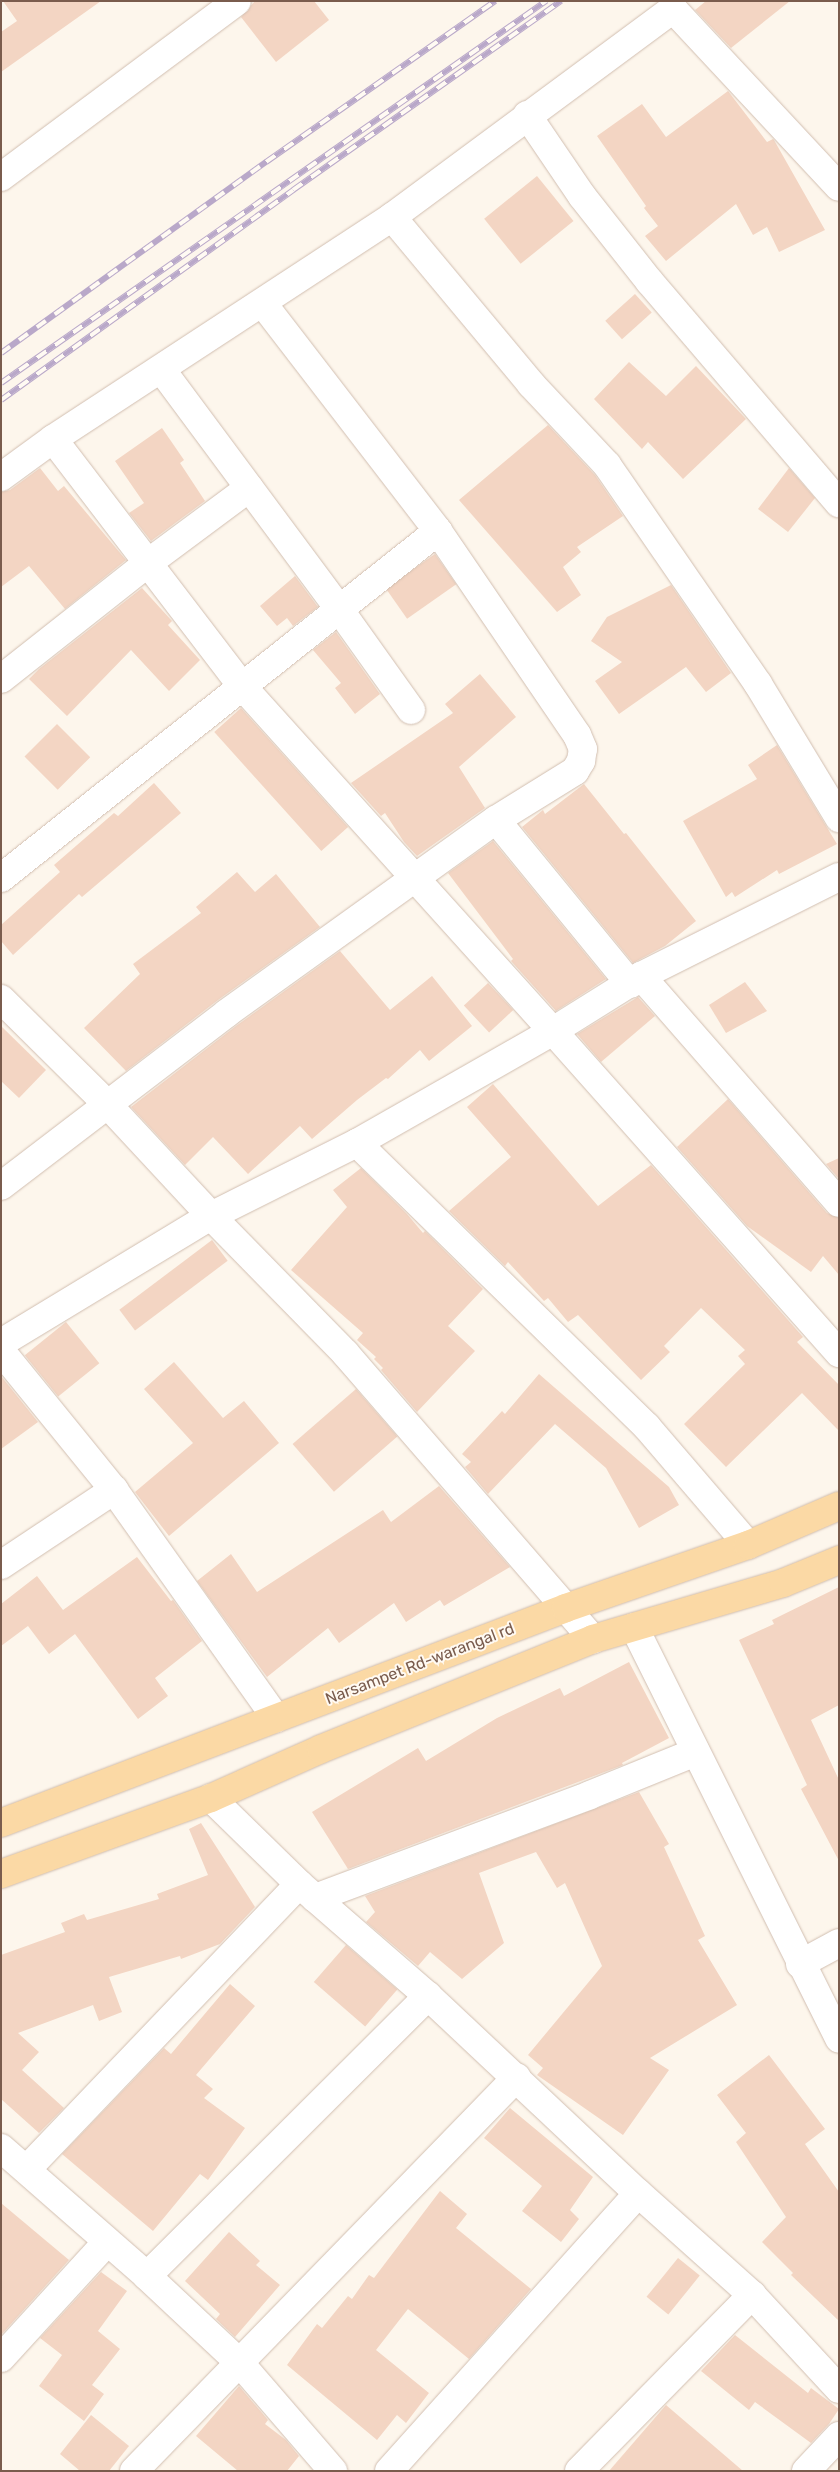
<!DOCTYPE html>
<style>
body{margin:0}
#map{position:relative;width:840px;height:2472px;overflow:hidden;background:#fdf6ec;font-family:Rubik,sans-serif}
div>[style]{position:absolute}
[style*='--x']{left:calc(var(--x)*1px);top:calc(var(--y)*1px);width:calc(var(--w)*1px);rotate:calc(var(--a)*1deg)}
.building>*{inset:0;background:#f3d5c3;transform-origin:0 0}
.roads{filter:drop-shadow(0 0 1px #d1beb0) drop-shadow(0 0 1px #d1beb0)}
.minor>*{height:28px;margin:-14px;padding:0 14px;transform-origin:14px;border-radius:14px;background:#fff}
.major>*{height:28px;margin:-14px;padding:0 14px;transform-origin:14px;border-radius:14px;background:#fbd9a5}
.rail>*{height:5.5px;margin-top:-2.75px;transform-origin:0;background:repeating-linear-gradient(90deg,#fffaf3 0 11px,#b9a8c9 0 22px);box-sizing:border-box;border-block:1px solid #b9a8c9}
span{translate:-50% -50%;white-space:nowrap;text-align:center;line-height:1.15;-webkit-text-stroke:4px #fffaf3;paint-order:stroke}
.street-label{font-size:16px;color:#7a5c4d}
.frame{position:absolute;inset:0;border:2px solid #7a5c4d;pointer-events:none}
</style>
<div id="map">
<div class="building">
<i style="clip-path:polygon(3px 1px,101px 1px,1px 72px,1px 32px,17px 21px)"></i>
<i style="clip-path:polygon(255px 1px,314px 1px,329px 20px,276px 62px,241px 17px)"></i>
<i style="clip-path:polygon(706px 1px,790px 1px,731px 48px,695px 10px)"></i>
<i style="clip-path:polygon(728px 91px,767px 142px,773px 139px,774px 140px,825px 230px,779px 252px,767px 227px,753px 235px,736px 204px,666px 261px,645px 236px,658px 226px,644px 208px,646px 206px,597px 136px,642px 104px,666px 137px)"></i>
<i style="left:537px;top:176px;width:58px;height:68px;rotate:51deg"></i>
<i style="left:635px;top:294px;width:25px;height:40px;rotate:48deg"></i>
<i style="clip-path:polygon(629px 362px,666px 396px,696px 366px,746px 419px,683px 479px,648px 442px,642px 449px,594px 399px)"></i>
<i style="clip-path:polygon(548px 425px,595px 475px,623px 516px,577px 547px,581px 552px,563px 567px,581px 595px,557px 612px,459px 500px)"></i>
<i style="clip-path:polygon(162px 428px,184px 460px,180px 463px,205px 501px,151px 541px,129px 513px,144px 503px,115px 461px)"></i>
<i style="clip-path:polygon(40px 468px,58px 491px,64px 486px,126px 560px,65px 609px,29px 566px,1px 587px,1px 492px,10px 490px)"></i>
<i style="clip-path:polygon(789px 468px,815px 498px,788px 532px,758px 509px)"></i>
<i style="left:435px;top:554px;width:37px;height:60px;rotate:55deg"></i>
<i style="clip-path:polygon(295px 576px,318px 607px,293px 626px,287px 618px,277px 626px,260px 606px)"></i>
<i style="clip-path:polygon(671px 585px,731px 673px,706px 692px,686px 667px,619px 714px,595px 681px,622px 662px,591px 641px,607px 617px)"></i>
<i style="clip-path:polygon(142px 588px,172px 621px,168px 625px,200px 660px,169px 691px,131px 650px,67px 716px,29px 679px,39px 669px)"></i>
<i style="clip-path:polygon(336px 632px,380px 694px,355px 714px,335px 688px,341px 683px,313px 650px)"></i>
<i style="clip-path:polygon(480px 674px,516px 717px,459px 767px,485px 808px,417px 856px,404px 842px,385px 813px,381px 816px,351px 783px,453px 713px,445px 704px)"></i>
<i style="left:241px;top:708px;width:160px;height:36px;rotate:48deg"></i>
<i style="left:57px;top:724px;width:47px;height:46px;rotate:45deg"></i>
<i style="clip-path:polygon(777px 745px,837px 844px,779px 874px,777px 870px,735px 897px,732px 892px,726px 897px,683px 821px,757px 779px,748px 765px)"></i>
<i style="clip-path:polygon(154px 783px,181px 813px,82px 897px,79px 894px,13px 955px,1px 941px,1px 925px,60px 872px,54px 865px,114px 813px,118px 816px)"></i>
<i style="clip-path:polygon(584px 784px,624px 834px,626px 833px,696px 921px,665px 946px,633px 963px,522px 827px,543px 810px,545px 814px)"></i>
<i style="clip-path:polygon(493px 841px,606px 979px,556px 1011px,511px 961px,513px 959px,448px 873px)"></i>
<i style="clip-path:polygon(237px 872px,255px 892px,276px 874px,320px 927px,218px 1000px,126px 1071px,84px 1028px,140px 974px,133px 964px,201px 913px,196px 907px)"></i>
<i style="clip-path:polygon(340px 951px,390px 1010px,432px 976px,472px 1026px,429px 1061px,420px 1050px,388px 1079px,386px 1078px,357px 1100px,312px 1139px,300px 1126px,248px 1174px,213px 1137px,185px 1165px,131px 1107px,236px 1026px)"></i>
<i style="clip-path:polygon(745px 982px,767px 1011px,726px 1033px,709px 1005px)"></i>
<i style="left:488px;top:983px;width:37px;height:33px;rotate:47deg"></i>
<i style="clip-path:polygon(638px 997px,655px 1016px,601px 1062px,577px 1034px)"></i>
<i style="clip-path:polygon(1px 1026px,46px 1070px,19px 1098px,1px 1081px)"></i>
<i style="clip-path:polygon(493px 1084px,598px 1206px,651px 1165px,803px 1337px,797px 1342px,839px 1385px,839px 1431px,802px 1393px,726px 1467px,684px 1424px,745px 1364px,738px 1356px,745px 1350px,701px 1308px,664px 1346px,670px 1352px,641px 1380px,578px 1315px,568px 1322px,548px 1298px,544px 1301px,508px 1262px,505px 1266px,449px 1211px,511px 1157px,467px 1107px)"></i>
<i style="clip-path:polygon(728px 1099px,827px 1213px,839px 1218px,839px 1275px,823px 1256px,811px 1272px,747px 1226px,677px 1147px)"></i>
<i style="clip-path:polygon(839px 1158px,839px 1179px,826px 1164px)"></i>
<i style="clip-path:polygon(361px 1168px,407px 1214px,423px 1233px,425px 1231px,483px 1289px,448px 1326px,475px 1351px,417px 1412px,381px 1370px,383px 1368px,374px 1359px,376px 1357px,357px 1340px,363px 1333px,291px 1270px,347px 1207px,333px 1190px)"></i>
<i style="left:212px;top:1240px;width:26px;height:116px;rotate:53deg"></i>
<i style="left:66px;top:1322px;width:53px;height:53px;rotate:51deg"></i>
<i style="clip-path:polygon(174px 1362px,223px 1418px,244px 1401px,279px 1443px,169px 1536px,135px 1492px,193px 1443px,144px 1389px)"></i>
<i style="clip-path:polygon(539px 1374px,669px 1487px,679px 1505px,639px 1528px,606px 1468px,555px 1424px,488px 1494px,465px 1467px,471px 1462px,462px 1454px,502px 1411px,505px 1414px)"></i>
<i style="clip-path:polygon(1px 1376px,38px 1422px,1px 1449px)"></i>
<i style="left:356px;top:1389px;width:63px;height:84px;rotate:49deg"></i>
<i style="clip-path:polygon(439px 1486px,510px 1567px,444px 1606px,440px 1600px,406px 1622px,394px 1603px,339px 1643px,328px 1628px,267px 1677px,197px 1581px,231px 1554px,257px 1592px,383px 1510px,391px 1522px)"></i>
<i style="clip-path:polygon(137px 1557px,171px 1601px,173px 1600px,202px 1641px,155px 1678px,168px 1696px,138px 1719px,75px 1634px,49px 1654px,28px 1626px,1px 1646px,1px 1604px,37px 1576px,63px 1610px)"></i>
<i style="clip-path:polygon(839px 1587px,839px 1705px,811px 1720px,839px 1780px,839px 1861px,801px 1789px,807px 1785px,739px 1640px,774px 1624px,772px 1620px)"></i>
<i style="clip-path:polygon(629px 1662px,669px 1738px,622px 1763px,623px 1765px,348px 1869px,312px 1812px,418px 1748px,426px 1761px,497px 1718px,560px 1688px,564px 1696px)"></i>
<i style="clip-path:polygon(639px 1792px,669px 1844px,664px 1847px,705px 1936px,698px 1940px,737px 2005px,650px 2058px,669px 2070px,623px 2135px,537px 2075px,543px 2068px,528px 2055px,602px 1966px,565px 1883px,557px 1888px,536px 1852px,479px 1873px,504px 1943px,462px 1979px,430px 1952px,418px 1966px,366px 1922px,375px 1912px,365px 1896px)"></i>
<i style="clip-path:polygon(201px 1823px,255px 1907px,220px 1944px,181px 1959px,180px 1956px,109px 1977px,122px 2012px,99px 2021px,93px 2005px,18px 2033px,39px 2052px,22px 2070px,64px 2108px,39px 2133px,1px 2099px,1px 1955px,65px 1932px,61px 1923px,84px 1914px,87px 1920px,159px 1899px,157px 1894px,208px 1875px,189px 1829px)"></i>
<i style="left:346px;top:1945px;width:68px;height:49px;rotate:41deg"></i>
<i style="clip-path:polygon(230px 1984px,255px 2006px,196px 2075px,213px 2089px,204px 2098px,245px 2128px,208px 2180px,200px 2174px,153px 2231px,62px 2154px,164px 2048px,171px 2054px)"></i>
<i style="clip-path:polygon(769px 2055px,825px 2129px,805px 2144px,839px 2192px,839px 2321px,791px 2275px,793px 2273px,762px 2242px,786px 2217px,736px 2142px,746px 2133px,717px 2095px)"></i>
<i style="clip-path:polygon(510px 2108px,593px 2177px,570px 2210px,579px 2219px,561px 2242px,522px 2211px,542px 2186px,484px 2138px)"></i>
<i style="clip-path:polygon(440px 2191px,467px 2214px,456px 2228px,531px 2289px,469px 2359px,408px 2309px,376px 2350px,429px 2393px,406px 2423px,397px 2415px,377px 2440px,287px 2365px,317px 2324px,322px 2328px,348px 2296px,352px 2299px,369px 2275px,374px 2278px)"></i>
<i style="clip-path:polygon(1px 2203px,69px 2260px,1px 2335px)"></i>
<i style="clip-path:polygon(229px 2232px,260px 2261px,256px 2265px,280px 2285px,235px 2337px,216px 2319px,220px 2314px,185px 2281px)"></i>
<i style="left:678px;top:2258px;width:28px;height:50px;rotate:39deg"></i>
<i style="clip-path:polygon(101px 2272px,127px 2291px,98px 2331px,120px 2349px,92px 2385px,104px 2394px,84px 2421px,39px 2386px,62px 2355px,40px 2338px)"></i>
<i style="clip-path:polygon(735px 2335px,808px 2393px,811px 2388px,839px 2409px,829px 2424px,811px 2443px,755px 2402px,749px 2410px,701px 2371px)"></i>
<i style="clip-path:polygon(239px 2386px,268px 2420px,265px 2424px,286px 2440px,299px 2456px,287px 2471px,238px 2471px,196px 2436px)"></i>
<i style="clip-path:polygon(666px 2405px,743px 2471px,609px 2471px)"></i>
<i style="clip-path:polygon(91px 2415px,129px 2446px,109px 2471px,80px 2471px,60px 2454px)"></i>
</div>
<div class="roads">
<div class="minor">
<i style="--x:527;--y:115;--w:98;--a:55.8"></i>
<i style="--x:582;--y:196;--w:110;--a:51.7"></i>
<i style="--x:650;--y:282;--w:291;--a:49.5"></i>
<i style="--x:1;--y:177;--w:294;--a:-36.7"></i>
<i style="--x:392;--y:217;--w:217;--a:50.2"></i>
<i style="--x:531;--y:384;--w:111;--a:46.8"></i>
<i style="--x:607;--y:465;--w:266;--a:55.4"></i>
<i style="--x:758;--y:684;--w:157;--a:58.8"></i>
<i style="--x:161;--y:369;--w:299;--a:53.4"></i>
<i style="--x:339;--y:609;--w:124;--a:54.5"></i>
<i style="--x:53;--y:439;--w:311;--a:52.6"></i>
<i style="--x:242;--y:686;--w:464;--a:48"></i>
<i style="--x:553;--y:1031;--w:431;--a:48.4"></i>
<i style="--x:1;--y:477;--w:64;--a:-36.2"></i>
<i style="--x:53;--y:439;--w:405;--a:-33.2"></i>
<i style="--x:392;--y:217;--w:350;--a:-36.5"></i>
<i style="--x:673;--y:9;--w:243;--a:47"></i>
<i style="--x:1;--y:679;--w:187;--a:-38.3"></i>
<i style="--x:148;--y:563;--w:126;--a:-36.6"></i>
<i style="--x:496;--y:820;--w:212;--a:50.7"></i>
<i style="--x:1;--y:878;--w:558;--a:-38.45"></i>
<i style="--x:641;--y:976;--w:301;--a:48.9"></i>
<i style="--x:1;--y:999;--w:151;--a:44.7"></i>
<i style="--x:108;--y:1105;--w:151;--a:47.1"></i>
<i style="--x:211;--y:1216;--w:192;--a:45.6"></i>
<i style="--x:345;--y:1353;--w:379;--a:49.1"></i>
<i style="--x:357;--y:1143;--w:406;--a:44.4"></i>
<i style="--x:647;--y:1427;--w:155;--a:49.4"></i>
<i style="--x:1;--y:1186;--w:285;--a:-37.4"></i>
<i style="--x:227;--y:1013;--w:331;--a:-35.7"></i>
<i style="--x:496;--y:820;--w:93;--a:-31.8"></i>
<i style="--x:575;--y:771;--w:12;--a:-59"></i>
<i style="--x:581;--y:761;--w:12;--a:-81"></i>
<i style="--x:583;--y:749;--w:15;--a:-113"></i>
<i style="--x:577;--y:735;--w:247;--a:-124.3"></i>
<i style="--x:438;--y:531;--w:287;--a:-127.6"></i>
<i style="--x:1;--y:1343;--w:245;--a:-31.2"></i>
<i style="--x:211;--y:1216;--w:163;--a:-26.6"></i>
<i style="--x:357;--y:1143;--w:226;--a:-29.7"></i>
<i style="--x:553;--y:1031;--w:104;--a:-32"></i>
<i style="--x:641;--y:976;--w:221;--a:-26.6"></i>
<i style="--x:1;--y:1351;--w:179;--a:50.9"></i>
<i style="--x:114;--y:1490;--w:280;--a:54.6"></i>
<i style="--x:1;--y:1565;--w:136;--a:-33.6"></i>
<i style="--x:634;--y:1627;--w:460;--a:63.5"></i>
<i style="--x:211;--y:1798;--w:123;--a:44.3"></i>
<i style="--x:299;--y:1884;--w:171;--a:41"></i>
<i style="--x:428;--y:1996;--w:288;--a:43.2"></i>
<i style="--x:638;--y:2193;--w:153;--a:41.8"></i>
<i style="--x:752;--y:2295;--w:128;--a:47.2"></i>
<i style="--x:315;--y:1898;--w:294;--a:-20.5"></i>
<i style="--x:590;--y:1795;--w:114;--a:-22.1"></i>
<i style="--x:800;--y:1964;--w:44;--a:-28.3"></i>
<i style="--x:1;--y:2148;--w:194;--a:41.2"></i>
<i style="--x:147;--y:2276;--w:126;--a:43.1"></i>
<i style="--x:239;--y:2362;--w:144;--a:49.2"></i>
<i style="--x:27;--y:2169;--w:394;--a:-46.3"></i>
<i style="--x:147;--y:2276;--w:397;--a:-44.9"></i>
<i style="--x:1;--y:2358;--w:157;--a:-47.6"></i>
<i style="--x:134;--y:2471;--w:549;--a:-45.81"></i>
<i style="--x:389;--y:2471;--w:373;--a:-48.1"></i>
<i style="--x:579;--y:2471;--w:247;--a:-45.5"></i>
<i style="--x:806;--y:2471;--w:48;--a:-46.7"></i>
</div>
<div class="major">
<i style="--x:1;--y:1823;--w:605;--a:-20.83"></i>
<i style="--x:566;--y:1608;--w:193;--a:-19.1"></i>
<i style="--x:748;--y:1545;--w:99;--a:-23.2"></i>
<i style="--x:1;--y:1874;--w:223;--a:-19.9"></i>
<i style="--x:211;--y:1798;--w:120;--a:-24"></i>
<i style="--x:321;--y:1749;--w:293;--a:-22"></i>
<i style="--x:593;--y:1639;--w:198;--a:-16.4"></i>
<i style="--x:783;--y:1583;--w:61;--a:-22.3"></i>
</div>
</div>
<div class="rail">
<i style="--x:1;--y:353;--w:327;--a:-35.8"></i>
<i style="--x:266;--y:162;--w:280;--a:-35.1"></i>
<i style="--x:1;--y:383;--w:666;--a:-35.03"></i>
<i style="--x:1;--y:400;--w:360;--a:-35.7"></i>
<i style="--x:293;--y:190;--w:328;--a:-35.2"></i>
</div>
<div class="street-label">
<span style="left:420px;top:1664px;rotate:-21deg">Narsampet Rd-warangal rd</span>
</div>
<div class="frame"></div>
</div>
